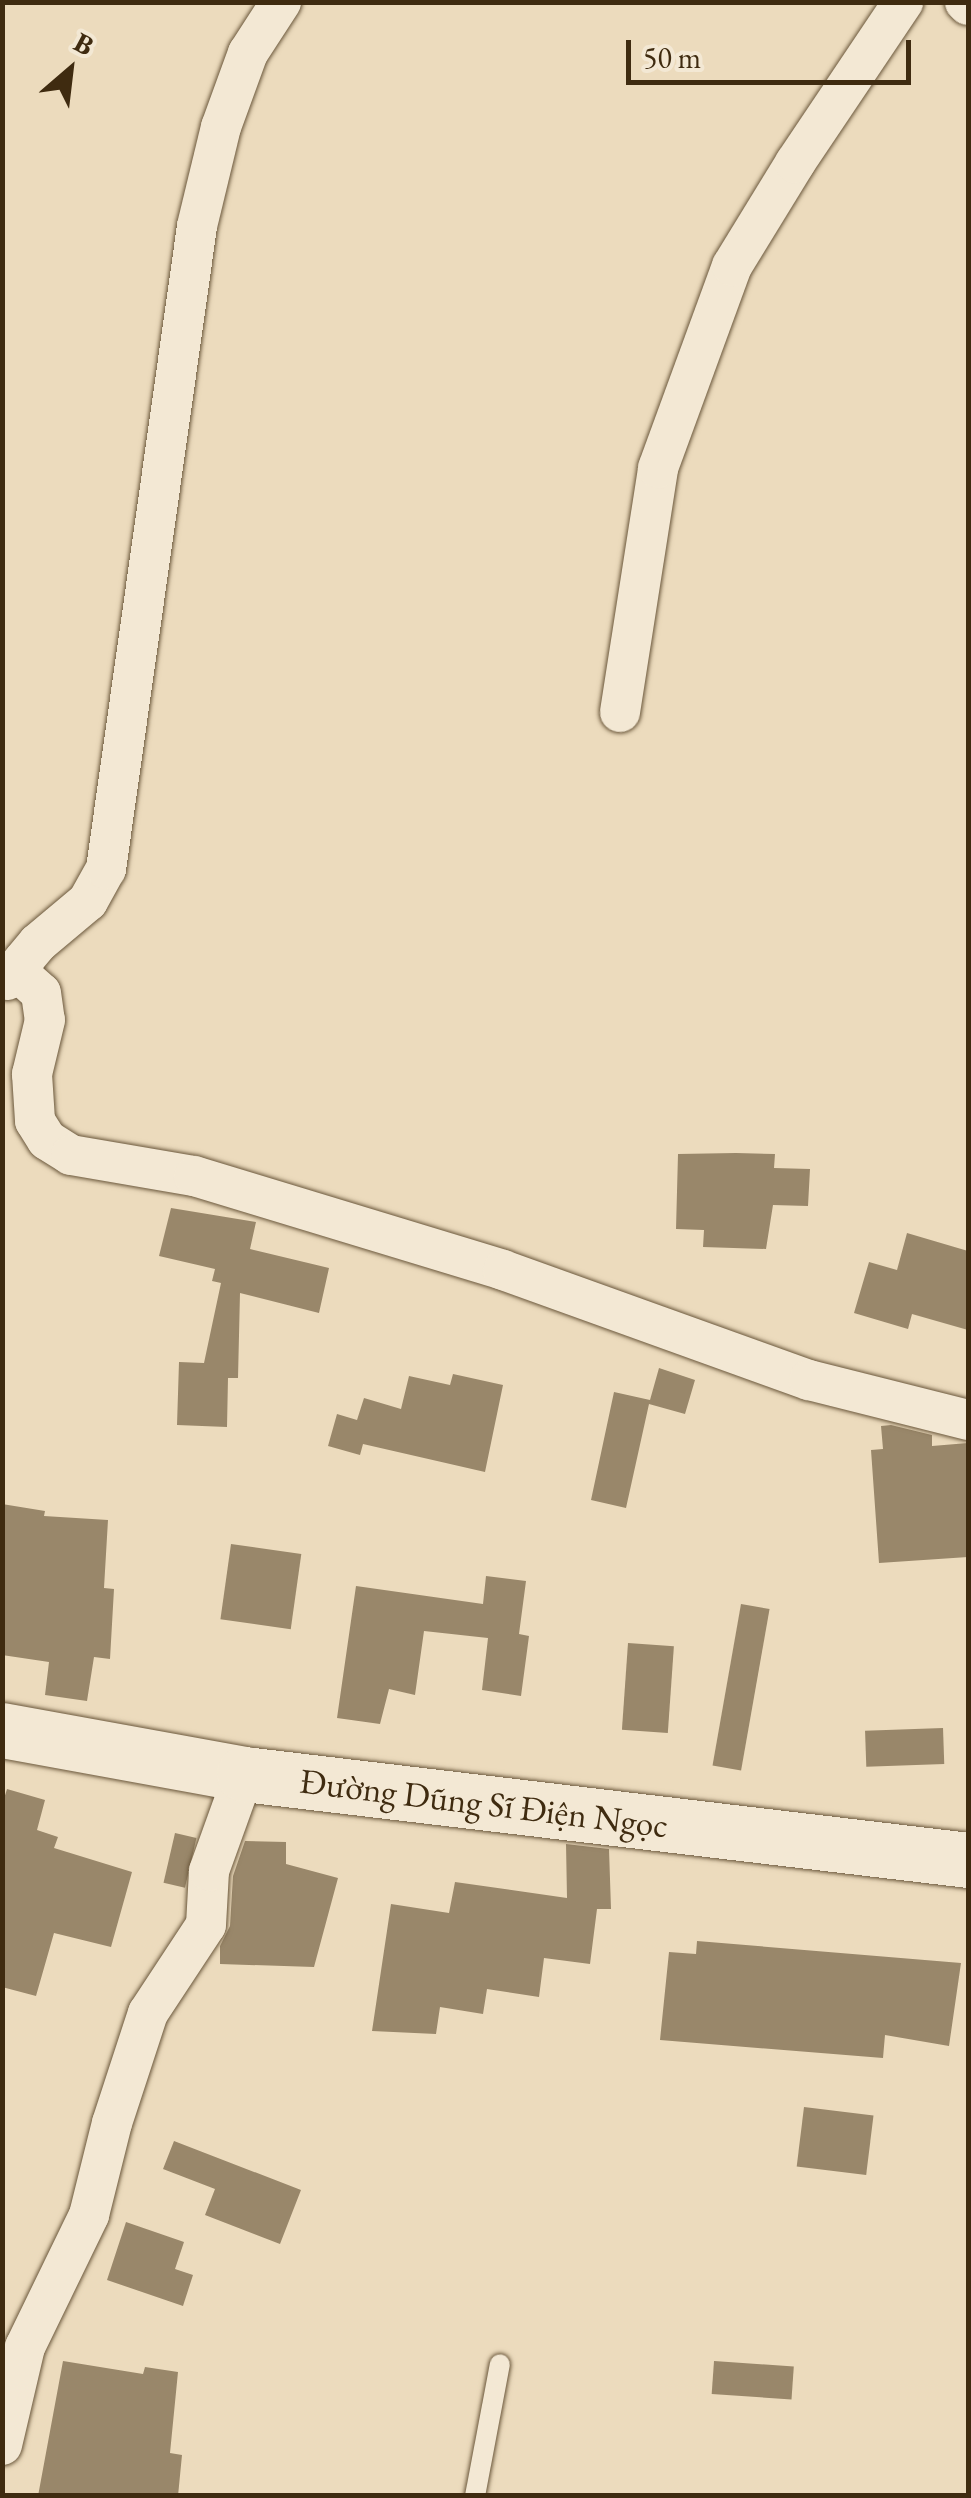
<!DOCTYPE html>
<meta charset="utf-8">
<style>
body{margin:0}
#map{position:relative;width:971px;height:2498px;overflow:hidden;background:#ecdbbd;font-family:"EB Garamond",serif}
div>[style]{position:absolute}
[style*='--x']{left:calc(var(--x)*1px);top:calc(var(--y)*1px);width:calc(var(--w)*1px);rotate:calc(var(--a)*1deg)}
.building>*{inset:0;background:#99876a;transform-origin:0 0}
.roads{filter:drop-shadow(0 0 2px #6a573b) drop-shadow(0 0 2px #6a573b)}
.service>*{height:20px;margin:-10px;padding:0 10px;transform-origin:10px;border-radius:10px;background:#f3e8d4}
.minor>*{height:40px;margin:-20px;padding:0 20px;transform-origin:20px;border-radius:20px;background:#f3e8d4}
.secondary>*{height:55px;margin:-27.5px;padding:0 27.5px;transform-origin:27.5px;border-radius:27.5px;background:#f3e8d4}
span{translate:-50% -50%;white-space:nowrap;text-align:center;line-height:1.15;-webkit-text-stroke:8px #f3e8d4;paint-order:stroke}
.street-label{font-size:35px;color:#3f2b10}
.frame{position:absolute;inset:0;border:5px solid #3f2b10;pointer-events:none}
.north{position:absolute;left:20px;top:20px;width:100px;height:100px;-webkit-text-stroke:8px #f3e8d4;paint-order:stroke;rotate:28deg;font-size:28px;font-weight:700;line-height:40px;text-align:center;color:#3f2b10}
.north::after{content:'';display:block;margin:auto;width:35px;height:45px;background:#3f2b10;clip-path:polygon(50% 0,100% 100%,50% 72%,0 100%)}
.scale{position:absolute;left:626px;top:40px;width:285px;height:45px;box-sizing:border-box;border:5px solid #3f2b10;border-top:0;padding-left:12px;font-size:30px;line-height:35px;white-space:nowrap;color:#3f2b10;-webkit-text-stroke:8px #f3e8d4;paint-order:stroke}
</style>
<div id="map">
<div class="building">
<i style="clip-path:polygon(736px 1153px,775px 1154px,774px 1168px,810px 1169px,808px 1206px,773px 1205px,766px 1249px,703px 1247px,704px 1230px,676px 1229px,678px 1154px)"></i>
<i style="clip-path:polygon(171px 1208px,256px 1222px,250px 1249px,329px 1268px,319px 1313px,240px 1293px,238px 1378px,228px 1378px,227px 1427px,177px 1425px,179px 1362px,204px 1363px,221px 1283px,212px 1281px,215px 1269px,159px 1256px)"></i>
<i style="clip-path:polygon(907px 1233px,968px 1251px,968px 1330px,912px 1314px,908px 1329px,854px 1313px,869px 1262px,897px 1270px)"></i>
<i style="clip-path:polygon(659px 1368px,695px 1380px,685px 1414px,649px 1404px,626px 1508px,591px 1500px,614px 1392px,650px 1400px)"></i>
<i style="clip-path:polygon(453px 1374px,503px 1385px,485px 1472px,363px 1444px,360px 1455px,328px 1446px,337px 1414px,357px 1420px,364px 1398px,401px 1409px,409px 1376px,450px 1385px)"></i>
<i style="clip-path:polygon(891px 1425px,932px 1435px,932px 1446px,968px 1443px,968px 1557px,879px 1563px,871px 1450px,883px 1449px,881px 1426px)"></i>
<i style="clip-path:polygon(2px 1504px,45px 1511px,44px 1516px,108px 1520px,104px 1588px,114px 1589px,110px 1659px,94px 1657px,87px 1701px,45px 1695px,49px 1662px,2px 1655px)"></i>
<i style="left:231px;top:1544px;width:71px;height:76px;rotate:8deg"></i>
<i style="clip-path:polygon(486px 1576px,526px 1581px,519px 1634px,529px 1636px,521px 1696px,482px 1690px,488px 1638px,424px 1631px,415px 1695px,389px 1689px,380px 1724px,337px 1718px,356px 1586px,483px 1604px)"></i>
<i style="left:741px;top:1604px;width:29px;height:164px;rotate:10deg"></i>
<i style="left:628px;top:1643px;width:46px;height:87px;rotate:4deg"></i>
<i style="left:943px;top:1728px;width:36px;height:78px;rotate:88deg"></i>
<i style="clip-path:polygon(7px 1789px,45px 1800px,37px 1830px,58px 1837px,54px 1848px,132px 1872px,111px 1947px,54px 1933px,36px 1996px,2px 1987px,2px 1805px)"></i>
<i style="left:175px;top:1833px;width:22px;height:51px;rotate:13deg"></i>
<i style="clip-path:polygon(245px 1841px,286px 1842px,286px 1864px,338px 1878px,314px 1967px,220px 1964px,220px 1946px,230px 1926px,233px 1876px)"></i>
<i style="clip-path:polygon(566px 1844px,609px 1849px,611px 1909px,597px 1909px,590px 1964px,544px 1958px,539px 1997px,487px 1989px,483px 2014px,440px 2007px,436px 2034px,372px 2031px,391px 1904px,449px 1913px,455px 1882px,567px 1898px)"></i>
<i style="clip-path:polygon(697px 1941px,961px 1963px,949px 2046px,885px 2035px,883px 2058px,660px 2040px,669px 1952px,696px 1954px)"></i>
<i style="left:804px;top:2107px;width:70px;height:60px;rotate:7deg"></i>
<i style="clip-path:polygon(174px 2141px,301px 2190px,280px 2244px,205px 2215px,215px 2189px,163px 2169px)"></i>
<i style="clip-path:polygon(126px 2222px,184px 2242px,175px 2269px,193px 2275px,183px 2306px,107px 2280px)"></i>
<i style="clip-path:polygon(63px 2361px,143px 2374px,145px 2367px,178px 2372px,170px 2453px,182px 2455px,178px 2496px,38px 2496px)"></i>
<i style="left:714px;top:2361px;width:80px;height:33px;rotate:4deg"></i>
</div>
<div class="roads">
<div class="service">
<i style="--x:475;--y:2496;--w:134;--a:-79.3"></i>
</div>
<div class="minor">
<i style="--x:965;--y:2;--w:4;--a:45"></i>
<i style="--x:620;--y:712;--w:247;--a:-81.1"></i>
<i style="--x:658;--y:468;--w:215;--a:-69.9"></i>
<i style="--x:732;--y:266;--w:121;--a:-58.5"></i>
<i style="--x:795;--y:163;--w:194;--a:-56.1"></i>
<i style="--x:24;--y:960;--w:16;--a:97"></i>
<i style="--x:22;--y:976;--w:25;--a:42"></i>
<i style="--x:41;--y:993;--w:27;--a:82"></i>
<i style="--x:45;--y:1020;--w:56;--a:103.5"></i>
<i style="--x:32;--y:1074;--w:47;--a:86.3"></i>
<i style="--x:35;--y:1121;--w:22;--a:58"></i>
<i style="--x:47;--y:1140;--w:28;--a:32"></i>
<i style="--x:71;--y:1155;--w:125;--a:9.7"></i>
<i style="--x:194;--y:1176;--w:323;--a:16.9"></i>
<i style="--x:503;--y:1270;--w:325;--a:19.8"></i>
<i style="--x:809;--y:1380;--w:164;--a:14.1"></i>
<i style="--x:7;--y:980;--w:48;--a:-50"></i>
<i style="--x:38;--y:943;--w:65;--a:-40"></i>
<i style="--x:88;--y:901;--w:37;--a:-61"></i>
<i style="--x:106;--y:869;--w:649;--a:-81.94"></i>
<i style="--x:197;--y:226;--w:102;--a:-76.4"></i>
<i style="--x:221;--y:127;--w:79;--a:-70"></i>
<i style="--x:248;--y:53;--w:61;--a:-57.1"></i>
<i style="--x:2;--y:2445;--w:101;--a:-76.8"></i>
<i style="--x:25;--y:2347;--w:147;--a:-64.1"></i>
<i style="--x:89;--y:2215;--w:95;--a:-76"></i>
<i style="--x:112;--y:2123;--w:116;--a:-71.9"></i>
<i style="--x:148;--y:2013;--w:105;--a:-56.6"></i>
<i style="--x:206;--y:1925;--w:54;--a:-86.8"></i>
<i style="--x:209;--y:1871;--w:103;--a:-70.2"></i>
</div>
<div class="secondary">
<i style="--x:2;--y:1730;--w:246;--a:10.3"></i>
<i style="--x:244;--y:1774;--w:729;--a:6.77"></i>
</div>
</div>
<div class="street-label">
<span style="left:484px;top:1803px;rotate:7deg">Đường Dũng Sĩ Điện Ngọc</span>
</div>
<div class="frame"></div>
<div class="north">B</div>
<div class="scale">50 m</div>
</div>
